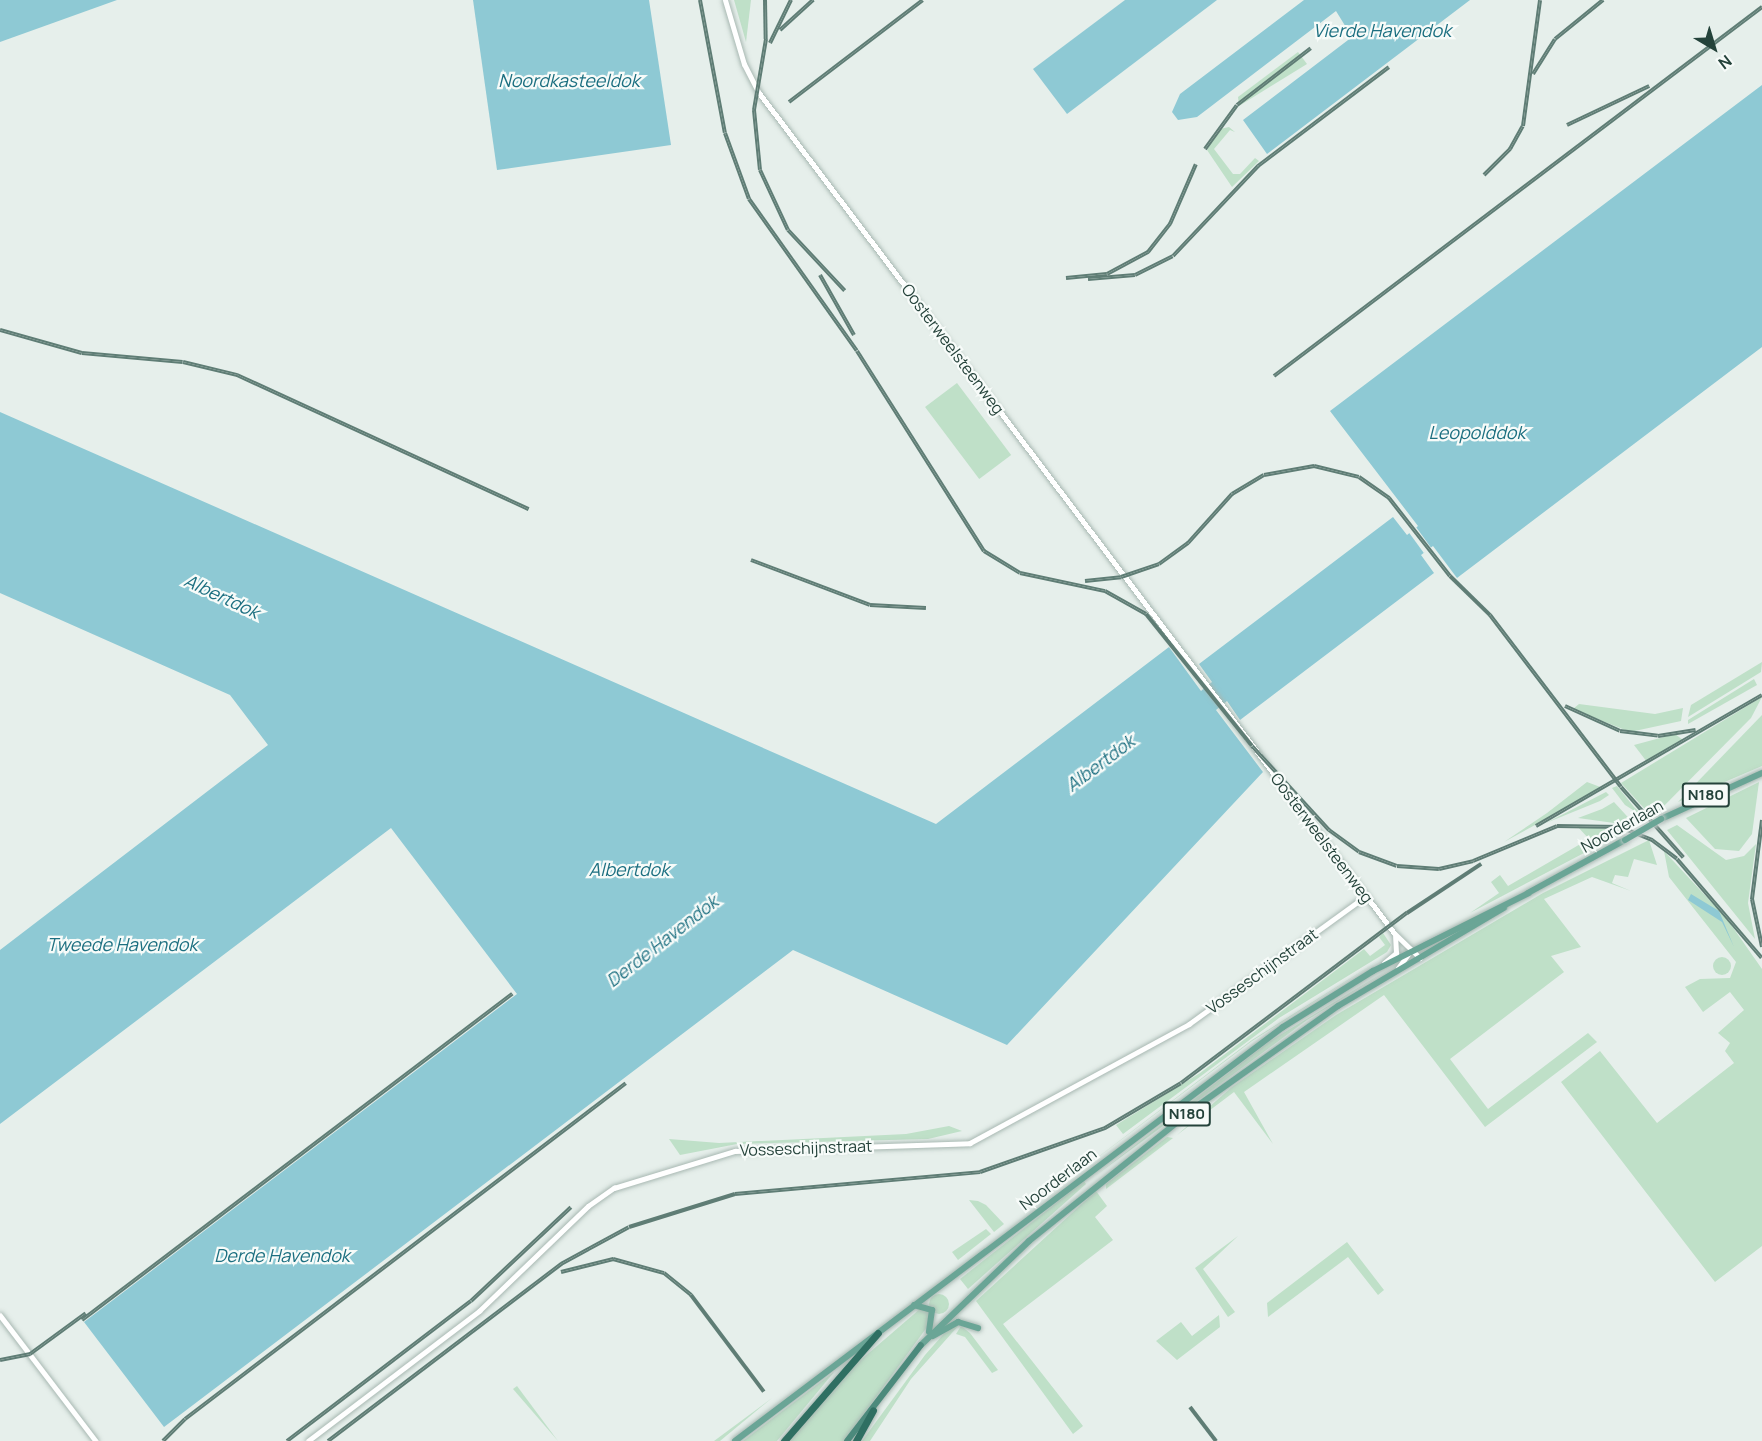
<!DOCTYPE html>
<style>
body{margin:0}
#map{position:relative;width:1762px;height:1441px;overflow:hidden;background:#e6efeb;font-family:Manrope,sans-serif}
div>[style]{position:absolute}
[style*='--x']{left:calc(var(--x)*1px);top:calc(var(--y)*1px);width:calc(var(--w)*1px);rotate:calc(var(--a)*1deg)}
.green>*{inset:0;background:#bfe0c8;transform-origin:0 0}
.round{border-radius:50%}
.water>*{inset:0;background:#8ec9d4}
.pier>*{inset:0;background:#e6efeb;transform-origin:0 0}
.roads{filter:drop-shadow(0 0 2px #a8b8b2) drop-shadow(0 0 2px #a8b8b2)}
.tertiary>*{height:4.5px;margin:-2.25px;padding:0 2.25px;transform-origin:2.25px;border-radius:2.25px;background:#fff}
.secondary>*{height:5px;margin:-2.5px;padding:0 2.5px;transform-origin:2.5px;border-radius:2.5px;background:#fff}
.primary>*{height:6px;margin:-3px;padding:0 3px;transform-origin:3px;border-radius:3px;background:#6aa596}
.trunk>*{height:6px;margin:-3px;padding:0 3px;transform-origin:3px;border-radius:3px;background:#4c8a7c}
.motorway>*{height:7px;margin:-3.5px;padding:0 3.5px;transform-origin:3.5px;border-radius:3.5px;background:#2f6f62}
.rail>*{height:4px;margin-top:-2px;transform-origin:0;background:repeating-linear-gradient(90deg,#f7fbf9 0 4.5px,#5f7d75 0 9px);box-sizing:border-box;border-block:2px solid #5f7d75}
.bridges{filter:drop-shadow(0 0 2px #c2cac8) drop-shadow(0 0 2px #c2cac8)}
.primary-bridge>*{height:6px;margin:-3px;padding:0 3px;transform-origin:3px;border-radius:3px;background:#6aa596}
span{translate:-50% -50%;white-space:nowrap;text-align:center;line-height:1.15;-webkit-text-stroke:4.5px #f7fbf9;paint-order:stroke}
.shield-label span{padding:2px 4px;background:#f7fbf9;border:2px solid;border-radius:4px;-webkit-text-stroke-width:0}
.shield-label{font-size:15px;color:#24423a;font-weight:700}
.street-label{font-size:16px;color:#24423a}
.water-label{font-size:18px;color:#1c6f80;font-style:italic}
.north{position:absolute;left:1684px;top:18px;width:60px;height:60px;-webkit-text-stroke:4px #f7fbf9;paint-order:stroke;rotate:142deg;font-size:16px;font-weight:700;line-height:24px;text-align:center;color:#24423a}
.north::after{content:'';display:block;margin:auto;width:21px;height:27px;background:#24423a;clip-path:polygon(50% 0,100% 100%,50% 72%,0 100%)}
</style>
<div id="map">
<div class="green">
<i style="clip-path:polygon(734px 0,751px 0,746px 42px)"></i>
<i style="clip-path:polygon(1298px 52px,1307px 64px,1239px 106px,1238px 97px)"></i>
<i style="clip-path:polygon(1229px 127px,1235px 132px,1230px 130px,1214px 149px,1233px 174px,1240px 174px,1255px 158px,1259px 161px,1232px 187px,1207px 150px,1220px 129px)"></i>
<i style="left:957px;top:383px;width:90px;height:40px;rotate:53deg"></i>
<i style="clip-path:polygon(1762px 662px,1761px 672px,1688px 717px,1691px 705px)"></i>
<i style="clip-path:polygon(1754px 679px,1757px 685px,1688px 724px,1688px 720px)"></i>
<i style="clip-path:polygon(1762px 697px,1751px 718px,1656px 814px,1652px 817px,1621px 783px)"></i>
<i style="clip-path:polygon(1579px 704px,1655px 714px,1683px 708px,1681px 721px,1630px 732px,1573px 709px)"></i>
<i style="clip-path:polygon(1762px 715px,1762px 766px,1678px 802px)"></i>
<i style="clip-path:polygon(1675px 734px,1683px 740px,1647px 762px,1634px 745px)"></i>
<i style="clip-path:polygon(1587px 782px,1603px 788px,1504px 842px,1547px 813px)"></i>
<i style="clip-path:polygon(1759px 782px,1752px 834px,1739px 851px,1715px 849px,1686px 818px)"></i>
<i style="clip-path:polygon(1617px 786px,1634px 807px,1647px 819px,1625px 805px,1612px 788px)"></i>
<i style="clip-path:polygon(1606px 792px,1609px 795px,1600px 801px,1546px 823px)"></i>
<i style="clip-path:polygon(1614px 802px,1636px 826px,1578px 818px,1602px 809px)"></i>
<i style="clip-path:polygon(1677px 825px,1726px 860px,1744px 856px,1756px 844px,1748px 903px,1755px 939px,1667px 830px)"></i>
<i style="clip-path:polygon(1577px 826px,1626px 831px,1470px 913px,1499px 893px,1491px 882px,1500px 875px,1508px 886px,1589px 839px)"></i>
<i style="clip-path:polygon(1649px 840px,1657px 865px,1634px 859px,1628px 877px,1615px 875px,1612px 883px,1631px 891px,1592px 877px,1544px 899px,1581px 947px,1551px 956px,1564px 972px,1450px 1059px,1488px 1109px,1588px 1033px,1597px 1042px,1485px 1127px,1384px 995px,1244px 1092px,1273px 1144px,1234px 1092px,1177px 1135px,1232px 1087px,1336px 1015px,1543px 893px)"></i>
<i style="clip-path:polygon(1664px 851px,1727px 919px,1762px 969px,1762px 1246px,1715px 1282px,1561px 1082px,1600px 1051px,1657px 1123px,1734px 1063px,1725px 1051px,1730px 1043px,1718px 1033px,1744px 1010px,1730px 992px,1703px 1012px,1685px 987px,1700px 979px,1730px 978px,1736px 962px,1669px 877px)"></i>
<i style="clip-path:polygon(1383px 933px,1391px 945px,1387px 952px,1279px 1018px,1123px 1134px,1116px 1125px,1200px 1073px,1364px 949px,1370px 956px,1385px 945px,1379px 937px)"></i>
<i style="clip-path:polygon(1386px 956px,1252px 1041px,1064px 1183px,1252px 1040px)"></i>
<i class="round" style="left:1713px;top:957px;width:18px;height:18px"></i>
<i style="clip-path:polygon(1398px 964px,1307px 1020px,1095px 1176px,1270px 1041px)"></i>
<i style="clip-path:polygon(949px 1126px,962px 1131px,928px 1139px,737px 1144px,680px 1155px,669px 1139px,719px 1143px,906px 1134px)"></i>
<i style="clip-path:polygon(1167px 1137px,1173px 1138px,1106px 1189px,1106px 1184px)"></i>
<i style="clip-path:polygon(1084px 1181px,1086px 1184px,968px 1289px,960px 1279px)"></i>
<i style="clip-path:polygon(1096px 1191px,1107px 1206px,1095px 1217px,1113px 1240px,1003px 1324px,1083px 1426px,1073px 1434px,976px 1301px)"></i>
<i style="clip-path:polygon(969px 1200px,978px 1201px,986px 1205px,1004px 1224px,994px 1232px)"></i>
<i style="clip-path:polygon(986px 1229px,991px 1234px,958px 1260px,952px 1252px)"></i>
<i style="clip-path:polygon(1238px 1236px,1203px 1269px,1235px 1312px,1228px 1317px,1195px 1268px)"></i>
<i style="clip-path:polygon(1347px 1242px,1384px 1290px,1378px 1295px,1348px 1257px,1268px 1317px,1267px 1303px)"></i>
<i class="round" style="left:929px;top:1294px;width:20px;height:20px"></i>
<i style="clip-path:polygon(921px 1308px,930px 1313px,930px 1323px,844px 1441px,789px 1441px,848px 1371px)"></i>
<i style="clip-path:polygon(1219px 1315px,1220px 1327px,1177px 1360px,1156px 1341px,1181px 1322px,1192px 1336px)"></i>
<i style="clip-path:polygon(959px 1325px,911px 1379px,870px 1441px,862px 1441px,925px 1355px,949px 1328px)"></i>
<i style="clip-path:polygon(961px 1326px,970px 1333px,998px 1370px,992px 1373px,965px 1337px,956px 1334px)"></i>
<i style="clip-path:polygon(834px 1372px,777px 1441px,743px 1441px)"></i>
<i style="clip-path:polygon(517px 1386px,558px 1441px,513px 1389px)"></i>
<i style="clip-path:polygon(772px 1398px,720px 1441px,714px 1441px)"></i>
</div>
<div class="water">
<i style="clip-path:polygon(0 0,117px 0,0 42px)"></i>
<i style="clip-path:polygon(473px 0,649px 0,671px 145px,497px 170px)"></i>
<i style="clip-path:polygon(1125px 0,1217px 0,1067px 114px,1033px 69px)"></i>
<i style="clip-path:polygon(1304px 0,1470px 0,1267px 154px,1243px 120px,1352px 37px,1336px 11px,1197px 117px,1178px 120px,1172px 112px,1180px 94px)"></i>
<i style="clip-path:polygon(1762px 85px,1762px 347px,1457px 578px,1433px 546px,1421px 555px,1434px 573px,1240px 720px,1227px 701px,1216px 710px,1263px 772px,1007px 1045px,793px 950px,164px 1427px,84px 1322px,517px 994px,391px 828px,0 1124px,0 950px,268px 745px,230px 695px,0 593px,0 412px,936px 824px,1169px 647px,1201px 691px,1212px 682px,1199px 664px,1393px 517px,1407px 535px,1418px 526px,1330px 411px)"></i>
<i style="clip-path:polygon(1691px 894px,1719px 911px,1734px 947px,1722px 922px,1688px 900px)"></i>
</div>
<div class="pier">
<i style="left:1416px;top:527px;width:26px;height:9px;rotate:54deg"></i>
</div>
<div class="roads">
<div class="tertiary">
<i style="--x:0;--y:1315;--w:158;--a:52.7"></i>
<i style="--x:308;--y:1441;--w:215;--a:-37.2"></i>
<i style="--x:479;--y:1311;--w:151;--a:-43.9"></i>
<i style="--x:588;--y:1206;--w:32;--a:-35"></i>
<i style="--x:614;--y:1188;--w:127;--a:-17"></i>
<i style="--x:735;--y:1151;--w:235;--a:-1.9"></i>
<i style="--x:970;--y:1143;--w:249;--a:-28.5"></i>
<i style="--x:1189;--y:1024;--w:218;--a:-35.9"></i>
</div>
<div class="secondary">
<i style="--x:725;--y:0;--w:67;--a:73.5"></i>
<i style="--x:744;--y:64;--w:33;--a:63"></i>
<i style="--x:759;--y:93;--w:1053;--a:52.91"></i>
<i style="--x:1394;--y:933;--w:36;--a:44"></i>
<i style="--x:1384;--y:963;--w:16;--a:-40"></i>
<i style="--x:1396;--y:953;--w:17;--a:-93"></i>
<i style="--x:1398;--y:968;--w:19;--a:-54"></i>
</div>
<div class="primary">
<i style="--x:1661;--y:819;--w:111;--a:-24.5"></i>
<i style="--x:1528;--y:893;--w:111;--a:-28.7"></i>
<i style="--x:914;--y:1305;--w:19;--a:16"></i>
<i style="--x:932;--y:1310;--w:22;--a:98"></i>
<i style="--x:933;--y:1336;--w:29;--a:-29"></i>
<i style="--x:958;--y:1322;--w:21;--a:17"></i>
<i style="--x:921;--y:1345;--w:150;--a:-43.9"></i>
<i style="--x:1029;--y:1241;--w:219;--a:-38.7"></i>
<i style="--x:1200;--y:1104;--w:169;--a:-35.4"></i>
<i style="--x:1338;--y:1006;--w:193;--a:-30.6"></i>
<i style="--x:735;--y:1441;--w:687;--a:-37.07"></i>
<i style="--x:1283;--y:1027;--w:106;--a:-31.9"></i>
<i style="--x:1373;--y:971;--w:174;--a:-26.6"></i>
</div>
<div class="trunk">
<i style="--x:847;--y:1441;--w:121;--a:-52.4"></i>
</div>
<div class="motorway">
<i style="--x:784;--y:1441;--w:143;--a:-49"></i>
<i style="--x:856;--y:1441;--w:35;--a:-61"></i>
</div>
</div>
<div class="rail">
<i style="--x:700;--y:0;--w:135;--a:79.4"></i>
<i style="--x:725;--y:133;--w:70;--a:70"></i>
<i style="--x:749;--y:199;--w:186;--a:54.6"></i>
<i style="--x:857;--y:351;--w:237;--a:57.6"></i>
<i style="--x:984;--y:551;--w:42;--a:31.4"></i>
<i style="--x:1020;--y:573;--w:87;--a:12"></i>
<i style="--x:1105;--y:591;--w:47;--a:29.3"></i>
<i style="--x:1146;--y:614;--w:169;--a:51.2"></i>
<i style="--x:1252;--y:746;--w:114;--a:47.5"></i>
<i style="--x:1329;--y:830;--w:37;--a:36"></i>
<i style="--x:1359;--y:852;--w:40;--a:20.2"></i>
<i style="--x:1397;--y:866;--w:42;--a:4.1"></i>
<i style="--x:1439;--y:869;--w:35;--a:-13"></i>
<i style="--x:1473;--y:861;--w:91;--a:-22.6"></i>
<i style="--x:1557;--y:826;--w:63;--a:0.9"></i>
<i style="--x:1620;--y:827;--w:35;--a:22"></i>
<i style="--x:1652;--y:840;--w:31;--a:37"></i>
<i style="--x:1677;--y:859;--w:130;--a:49.4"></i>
<i style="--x:765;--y:0;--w:39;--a:89"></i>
<i style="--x:766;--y:39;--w:72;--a:99.6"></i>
<i style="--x:754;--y:110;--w:60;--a:84.3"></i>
<i style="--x:760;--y:170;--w:66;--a:65"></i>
<i style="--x:788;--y:230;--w:83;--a:46.9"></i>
<i style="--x:780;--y:30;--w:45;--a:-42.3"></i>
<i style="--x:770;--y:43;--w:48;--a:-64"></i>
<i style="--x:1533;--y:74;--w:41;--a:-57.8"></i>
<i style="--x:1555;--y:39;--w:62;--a:-39.1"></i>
<i style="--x:789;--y:102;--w:168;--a:-37.3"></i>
<i style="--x:1567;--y:125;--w:91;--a:-25.4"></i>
<i style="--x:1205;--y:149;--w:54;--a:-54"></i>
<i style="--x:1237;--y:105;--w:93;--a:-37.6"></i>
<i style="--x:1484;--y:175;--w:37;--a:-45"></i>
<i style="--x:1510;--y:149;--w:26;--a:-61"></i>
<i style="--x:1523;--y:126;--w:127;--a:-82.3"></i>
<i style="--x:820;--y:275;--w:69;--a:60.5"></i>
<i style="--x:1066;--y:278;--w:41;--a:-5.6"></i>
<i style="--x:1107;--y:274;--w:47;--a:-28.2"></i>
<i style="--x:1148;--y:252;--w:36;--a:-52"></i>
<i style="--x:1170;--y:224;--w:65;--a:-66.6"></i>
<i style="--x:1088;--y:279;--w:47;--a:-4.9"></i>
<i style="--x:1135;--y:275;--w:42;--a:-26.6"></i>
<i style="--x:1173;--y:256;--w:124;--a:-46.6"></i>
<i style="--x:1258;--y:166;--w:164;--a:-37.1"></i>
<i style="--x:0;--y:330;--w:85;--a:15.7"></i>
<i style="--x:82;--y:353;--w:101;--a:5.1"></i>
<i style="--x:183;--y:362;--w:56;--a:13.5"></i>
<i style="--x:237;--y:375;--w:321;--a:24.7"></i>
<i style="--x:1274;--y:376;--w:612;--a:-37.09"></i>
<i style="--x:751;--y:560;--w:127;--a:20.7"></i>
<i style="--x:870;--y:605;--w:56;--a:3.1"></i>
<i style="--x:1085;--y:581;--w:36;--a:-6"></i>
<i style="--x:1121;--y:577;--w:40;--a:-18.9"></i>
<i style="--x:1159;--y:564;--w:36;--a:-36"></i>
<i style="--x:1188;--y:543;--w:66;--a:-48.1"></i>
<i style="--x:1232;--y:494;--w:37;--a:-31"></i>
<i style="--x:1264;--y:475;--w:51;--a:-10.2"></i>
<i style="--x:1314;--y:466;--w:46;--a:13.7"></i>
<i style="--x:1359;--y:477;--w:37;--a:35"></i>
<i style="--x:1389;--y:498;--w:99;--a:52"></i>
<i style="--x:1450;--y:576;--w:56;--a:44.3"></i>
<i style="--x:1490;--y:615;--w:216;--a:52.7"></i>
<i style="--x:1621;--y:787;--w:94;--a:48.5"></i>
<i style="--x:1565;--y:706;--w:60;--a:24.4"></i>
<i style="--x:1620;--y:731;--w:38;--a:7"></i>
<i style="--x:1658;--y:736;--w:38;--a:-9"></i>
<i style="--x:1762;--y:820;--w:80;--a:97.2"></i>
<i style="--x:1752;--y:899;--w:49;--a:78.2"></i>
<i style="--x:1536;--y:826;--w:261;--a:-30.1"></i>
<i style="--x:561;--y:1272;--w:54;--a:-14"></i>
<i style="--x:613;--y:1259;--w:53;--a:15.4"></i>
<i style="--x:664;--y:1273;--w:35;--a:39"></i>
<i style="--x:691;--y:1295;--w:121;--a:53"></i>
<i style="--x:82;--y:1320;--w:540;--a:-37.17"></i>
<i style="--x:0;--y:1360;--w:31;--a:-11"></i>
<i style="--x:30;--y:1354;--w:69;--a:-36.2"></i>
<i style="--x:1190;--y:1407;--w:43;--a:52.6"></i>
<i style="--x:163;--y:1441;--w:31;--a:-45"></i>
<i style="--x:185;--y:1419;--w:554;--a:-37.3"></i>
<i style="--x:287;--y:1441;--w:231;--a:-37.3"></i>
<i style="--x:471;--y:1301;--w:137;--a:-43.2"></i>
<i style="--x:328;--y:1441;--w:293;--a:-37.2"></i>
<i style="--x:561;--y:1264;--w:77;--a:-28.6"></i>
<i style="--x:629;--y:1227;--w:111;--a:-17.3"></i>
<i style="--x:735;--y:1194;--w:246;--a:-5.1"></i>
<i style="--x:980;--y:1172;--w:133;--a:-19.4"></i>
<i style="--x:1105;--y:1128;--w:88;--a:-30.6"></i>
<i style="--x:1181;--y:1083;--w:283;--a:-37"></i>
<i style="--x:1407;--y:913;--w:89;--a:-33.5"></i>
</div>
<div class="bridges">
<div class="primary-bridge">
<i style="--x:1625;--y:840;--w:42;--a:-30.3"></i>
</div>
</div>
<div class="shield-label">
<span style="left:1706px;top:795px">N180</span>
<span style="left:1187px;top:1114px">N180</span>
</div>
<div class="street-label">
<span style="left:953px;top:349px;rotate:53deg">Oosterweelsteenweg</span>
<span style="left:1622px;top:826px;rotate:-29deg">Noorderlaan</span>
<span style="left:1322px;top:838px;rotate:53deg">Oosterweelsteenweg</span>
<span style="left:1262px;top:971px;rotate:-36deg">Vosseschijnstraat</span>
<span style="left:806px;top:1148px;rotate:-2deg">Vosseschijnstraat</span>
<span style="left:1058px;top:1179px;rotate:-37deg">Noorderlaan</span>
</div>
<div class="water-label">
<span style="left:1382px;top:30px">Vierde Havendok</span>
<span style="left:569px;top:80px">Noordkasteeldok</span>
<span style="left:1477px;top:432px">Leopolddok</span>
<span style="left:222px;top:596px;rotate:25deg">Albertdok</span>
<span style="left:1100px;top:763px;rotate:-37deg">Albertdok</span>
<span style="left:629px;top:869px">Albertdok</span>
<span style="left:662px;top:941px;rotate:-38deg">Derde Havendok</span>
<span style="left:122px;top:944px">Tweede Havendok</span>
<span style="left:282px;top:1255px">Derde Havendok</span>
</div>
<div class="north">N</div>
</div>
